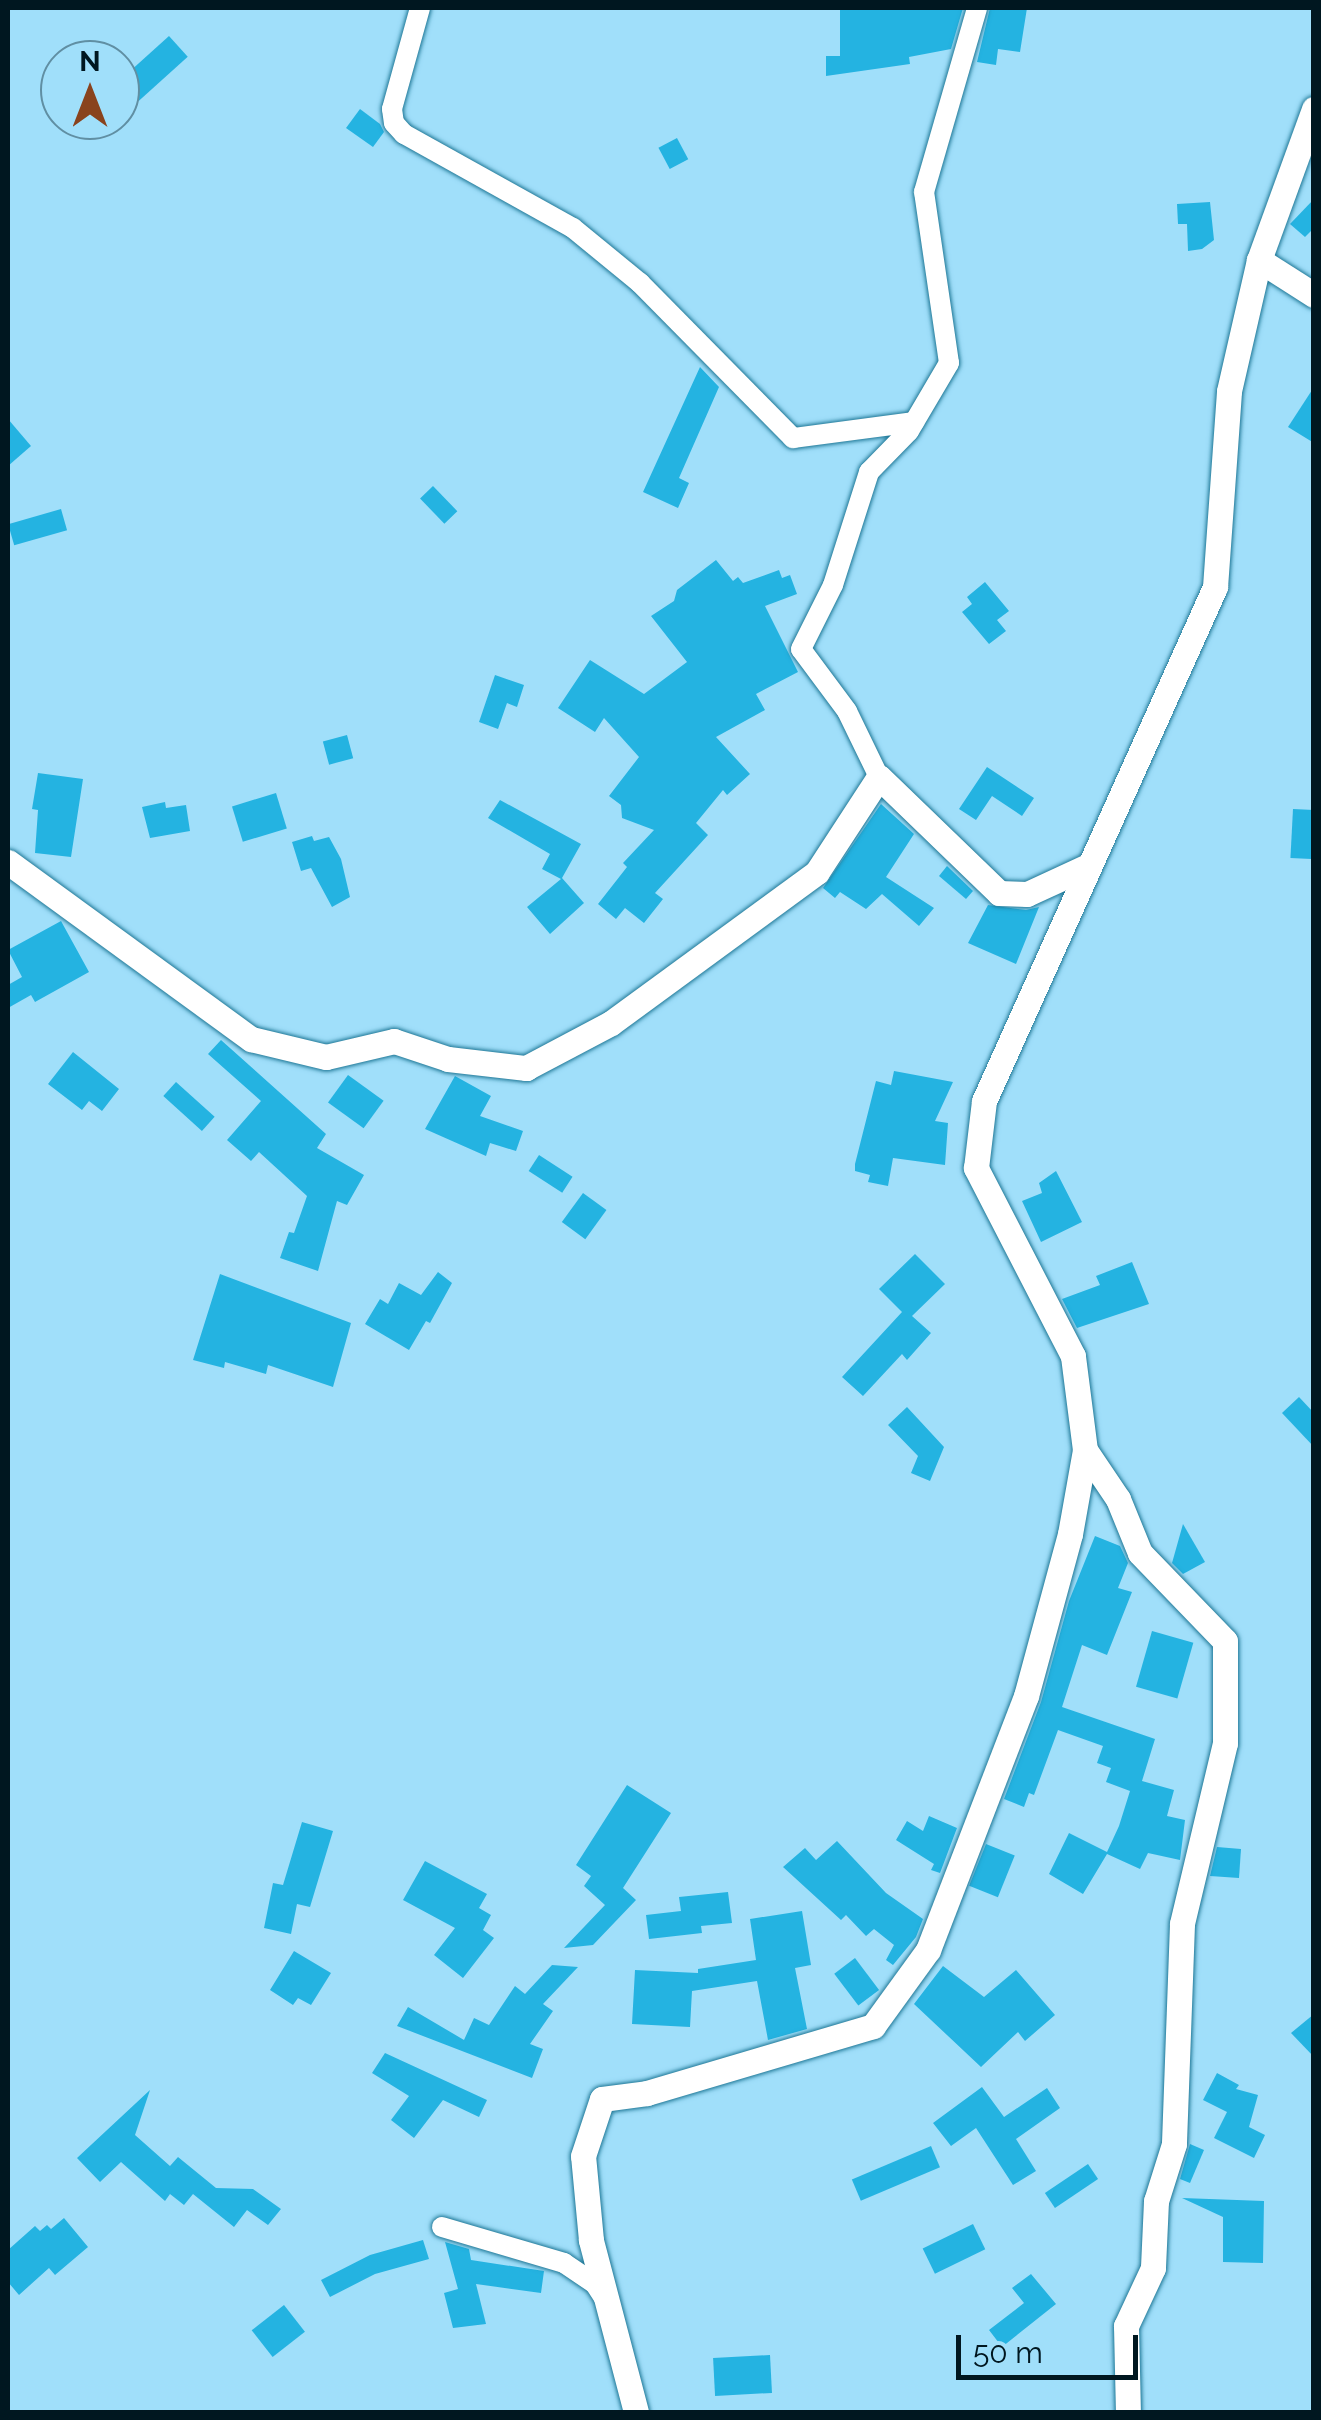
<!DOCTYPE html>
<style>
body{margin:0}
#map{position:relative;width:1321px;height:2420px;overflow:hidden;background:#a0dffa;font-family:Raleway,sans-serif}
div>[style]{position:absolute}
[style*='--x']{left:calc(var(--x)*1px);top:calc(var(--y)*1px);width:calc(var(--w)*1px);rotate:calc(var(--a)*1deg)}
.building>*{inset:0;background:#24b3e1;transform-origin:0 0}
.roads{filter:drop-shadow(0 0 2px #1e7796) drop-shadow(0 0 2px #1e7796)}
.minor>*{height:20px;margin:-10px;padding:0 10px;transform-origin:10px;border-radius:10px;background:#fff}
.tertiary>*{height:25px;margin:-12.5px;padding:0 12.5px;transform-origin:12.5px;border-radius:12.5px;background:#fff}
span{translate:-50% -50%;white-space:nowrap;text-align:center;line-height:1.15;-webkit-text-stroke:9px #a0dffa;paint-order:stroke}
.frame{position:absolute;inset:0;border:10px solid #001720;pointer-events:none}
.north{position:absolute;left:40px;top:40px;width:100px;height:100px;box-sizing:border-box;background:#a0dffa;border:2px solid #608fa3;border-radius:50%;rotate:0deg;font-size:28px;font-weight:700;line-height:40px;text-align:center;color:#001720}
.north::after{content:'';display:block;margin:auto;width:35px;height:45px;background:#89431d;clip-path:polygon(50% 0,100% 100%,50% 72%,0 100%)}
.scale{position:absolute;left:956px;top:2335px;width:182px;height:45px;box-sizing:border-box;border:5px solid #001720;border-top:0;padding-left:12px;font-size:30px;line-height:35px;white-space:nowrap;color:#001720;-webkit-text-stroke:8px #a0dffa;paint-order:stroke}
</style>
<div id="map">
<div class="building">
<i style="clip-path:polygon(840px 8px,963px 8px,951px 49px,909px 57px,910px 64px,826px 76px,826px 56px,840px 56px)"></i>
<i style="clip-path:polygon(990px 8px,1027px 8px,1020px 52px,998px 49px,996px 65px,977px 62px)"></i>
<i style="left:169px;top:36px;width:28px;height:66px;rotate:48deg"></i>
<i style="clip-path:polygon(360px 109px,380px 124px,384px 132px,373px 147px,346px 128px)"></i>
<i style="left:677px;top:138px;width:24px;height:21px;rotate:62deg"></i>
<i style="clip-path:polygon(1314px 199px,1314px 228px,1305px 237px,1290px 224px)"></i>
<i style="clip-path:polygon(1210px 202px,1214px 240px,1202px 249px,1188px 251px,1187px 224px,1178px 224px,1177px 204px)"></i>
<i style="clip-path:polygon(700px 367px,719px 387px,679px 478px,689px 483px,678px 508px,643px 492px)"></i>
<i style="clip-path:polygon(1314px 387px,1314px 443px,1288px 427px)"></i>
<i style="clip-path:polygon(8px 419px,31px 446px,8px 466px)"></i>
<i style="left:433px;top:486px;width:35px;height:18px;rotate:46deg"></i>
<i style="left:61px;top:509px;width:22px;height:55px;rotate:74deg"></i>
<i style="clip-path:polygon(716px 560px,733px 581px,738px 577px,743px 583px,779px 570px,782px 578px,790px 575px,797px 594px,765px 606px,798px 672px,756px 694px,765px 710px,716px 737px,750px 774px,727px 795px,723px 790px,696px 823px,708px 835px,655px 893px,663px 899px,644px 923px,625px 908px,616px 919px,598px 904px,627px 867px,623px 863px,654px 830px,622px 818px,621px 805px,609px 796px,639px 757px,604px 718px,595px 732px,558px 708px,590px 660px,644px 694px,687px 662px,651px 616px,674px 601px,677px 590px)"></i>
<i style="clip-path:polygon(985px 582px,1009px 611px,997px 620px,1006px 631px,989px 644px,962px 612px,972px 604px,967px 597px)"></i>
<i style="clip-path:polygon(495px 675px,524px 685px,517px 707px,507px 703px,498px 729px,479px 722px)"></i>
<i style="left:347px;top:735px;width:24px;height:25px;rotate:75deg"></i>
<i style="clip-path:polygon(987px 767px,1034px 798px,1022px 816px,992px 796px,976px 820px,959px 809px)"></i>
<i style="clip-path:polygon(38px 773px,83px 779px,71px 857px,35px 853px,38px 810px,32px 809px)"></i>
<i style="left:276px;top:793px;width:37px;height:46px;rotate:73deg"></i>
<i style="clip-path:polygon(500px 800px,581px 844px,562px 878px,584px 903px,550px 934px,527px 907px,561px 879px,542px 869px,550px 854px,488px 818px)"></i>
<i style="clip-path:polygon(165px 802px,166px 808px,186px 805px,190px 831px,150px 838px,142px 807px)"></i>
<i style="clip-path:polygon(881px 804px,914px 834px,886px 877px,934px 908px,919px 926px,882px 894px,866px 909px,840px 892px,835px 898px,823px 888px)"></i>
<i style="left:1293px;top:809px;width:21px;height:49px;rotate:3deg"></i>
<i style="clip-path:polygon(312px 836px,314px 841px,329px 837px,341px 859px,350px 897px,332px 907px,311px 868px,301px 871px,292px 842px)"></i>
<i style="clip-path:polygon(947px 866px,973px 891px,966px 899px,939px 876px)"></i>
<i style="clip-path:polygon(988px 905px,1026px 910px,1039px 907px,1016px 964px,968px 943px)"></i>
<i style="clip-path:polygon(61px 921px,89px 972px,35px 1002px,31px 995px,8px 1008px,8px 985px,22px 977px,8px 950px)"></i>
<i style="clip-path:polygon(221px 1040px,326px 1134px,317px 1148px,364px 1175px,347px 1205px,337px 1201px,318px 1271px,280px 1258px,289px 1232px,294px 1233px,307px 1196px,259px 1152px,251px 1161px,227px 1140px,261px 1101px,208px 1054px)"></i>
<i style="clip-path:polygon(73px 1052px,119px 1089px,102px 1111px,89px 1101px,82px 1110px,48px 1084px)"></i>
<i style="clip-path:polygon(894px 1071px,953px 1082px,935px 1121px,948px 1123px,945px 1165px,893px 1158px,888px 1186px,868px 1182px,870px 1175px,855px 1171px,855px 1164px,876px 1081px,891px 1085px)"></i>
<i style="left:348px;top:1075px;width:44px;height:34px;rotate:36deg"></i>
<i style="clip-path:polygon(455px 1076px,491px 1096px,480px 1116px,523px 1131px,516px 1151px,490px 1143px,486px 1156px,425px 1129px)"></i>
<i style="left:176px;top:1082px;width:52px;height:19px;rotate:42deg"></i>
<i style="left:539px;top:1155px;width:40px;height:19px;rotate:33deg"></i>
<i style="clip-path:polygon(1056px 1171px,1082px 1222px,1041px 1242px,1022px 1201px,1042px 1193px,1039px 1183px)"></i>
<i style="left:583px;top:1193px;width:29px;height:36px;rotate:36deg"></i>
<i style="clip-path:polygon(915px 1254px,945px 1284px,912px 1316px,931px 1333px,907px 1360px,902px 1354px,863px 1396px,842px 1377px,902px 1312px,879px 1289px)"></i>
<i style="clip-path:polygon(1132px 1262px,1149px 1304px,1077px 1328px,1062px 1299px,1100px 1285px,1096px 1276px)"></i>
<i style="clip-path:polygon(438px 1272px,452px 1283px,430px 1323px,426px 1321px,409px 1350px,365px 1324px,380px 1299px,388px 1304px,399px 1283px,421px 1295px)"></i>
<i style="clip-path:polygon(220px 1274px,351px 1323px,333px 1387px,268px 1365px,266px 1374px,225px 1362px,224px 1368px,193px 1360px)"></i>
<i style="clip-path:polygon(1299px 1397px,1314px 1413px,1314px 1447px,1282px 1413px)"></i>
<i style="clip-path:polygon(907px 1407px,944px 1447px,930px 1481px,911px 1473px,918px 1456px,888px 1425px)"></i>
<i style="clip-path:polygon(1183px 1524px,1205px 1562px,1183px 1574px,1172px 1563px)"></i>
<i style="clip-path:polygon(1095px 1536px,1120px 1546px,1128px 1563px,1118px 1588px,1132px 1592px,1107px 1655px,1082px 1645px,1062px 1707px,1155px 1739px,1142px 1781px,1174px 1790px,1167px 1816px,1185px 1820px,1180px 1860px,1148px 1853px,1140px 1869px,1107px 1854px,1083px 1894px,1049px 1874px,1069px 1833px,1107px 1852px,1119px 1826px,1130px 1791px,1106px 1782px,1111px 1768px,1097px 1763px,1103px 1746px,1058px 1730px,1034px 1795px,1029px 1793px,1024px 1807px,1004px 1799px,1041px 1702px,1069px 1601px)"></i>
<i style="left:1152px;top:1631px;width:43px;height:58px;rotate:16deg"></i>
<i style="clip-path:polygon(627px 1785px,671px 1813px,623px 1888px,636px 1900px,593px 1945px,564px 1948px,605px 1905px,584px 1886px,591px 1876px,576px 1865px)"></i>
<i style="clip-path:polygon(929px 1816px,957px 1828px,940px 1873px,931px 1870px,934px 1864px,896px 1840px,907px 1821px,923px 1831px)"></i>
<i style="clip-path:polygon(302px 1822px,333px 1831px,310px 1907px,297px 1904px,291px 1934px,264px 1928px,273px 1883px,283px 1885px)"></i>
<i style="clip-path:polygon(837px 1841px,886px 1893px,923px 1919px,916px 1937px,893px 1965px,886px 1960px,894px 1945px,874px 1929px,866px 1936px,846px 1915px,841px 1920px,783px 1867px,805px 1848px,816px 1860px)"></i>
<i style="left:986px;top:1844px;width:31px;height:45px;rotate:22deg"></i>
<i style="clip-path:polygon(1217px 1847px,1241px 1849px,1239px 1878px,1210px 1876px)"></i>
<i style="clip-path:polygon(425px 1861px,487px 1894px,479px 1908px,491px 1915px,483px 1930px,494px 1938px,463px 1978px,434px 1955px,455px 1928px,403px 1900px)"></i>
<i style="clip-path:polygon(728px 1892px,732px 1923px,701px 1926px,702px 1933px,649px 1939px,646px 1915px,681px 1911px,679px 1897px)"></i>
<i style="clip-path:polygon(802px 1911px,811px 1965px,795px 1968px,807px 2029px,768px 2040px,757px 1981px,692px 1991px,690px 2027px,632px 2024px,635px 1970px,698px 1973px,698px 1969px,756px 1960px,750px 1919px)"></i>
<i style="clip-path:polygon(294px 1951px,331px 1973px,311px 2005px,298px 1998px,293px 2005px,270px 1990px)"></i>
<i style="left:855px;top:1958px;width:40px;height:26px;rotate:53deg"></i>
<i style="clip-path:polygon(552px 1965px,578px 1967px,543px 2004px,553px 2011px,530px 2044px,543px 2049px,532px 2078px,397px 2026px,408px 2007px,464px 2040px,474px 2018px,489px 2025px,515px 1986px,525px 1994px)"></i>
<i style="clip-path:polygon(943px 1966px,984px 1997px,1016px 1970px,1055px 2015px,1025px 2041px,1018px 2032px,981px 2067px,914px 2004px)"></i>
<i style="clip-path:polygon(1314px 2014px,1314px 2057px,1291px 2033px)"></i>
<i style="clip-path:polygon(385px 2053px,487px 2100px,479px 2117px,443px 2100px,414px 2138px,391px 2120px,409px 2096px,372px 2073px)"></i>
<i style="clip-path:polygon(1217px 2073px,1239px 2085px,1236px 2089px,1258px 2095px,1249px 2127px,1265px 2135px,1254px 2158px,1214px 2138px,1227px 2112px,1203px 2100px)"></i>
<i style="clip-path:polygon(982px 2087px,1004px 2117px,1047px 2088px,1060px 2108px,1016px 2139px,1036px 2171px,1013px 2185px,976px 2128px,951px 2146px,933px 2123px)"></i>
<i style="clip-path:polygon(150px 2090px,135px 2135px,170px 2166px,178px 2157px,216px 2188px,253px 2189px,281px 2209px,268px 2225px,247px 2210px,234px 2227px,193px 2194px,184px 2205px,170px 2194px,165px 2201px,121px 2162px,100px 2182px,77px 2158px)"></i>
<i style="clip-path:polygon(1190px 2144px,1204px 2150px,1190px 2183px,1180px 2179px)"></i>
<i style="left:931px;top:2146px;width:23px;height:86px;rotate:67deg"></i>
<i style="left:1088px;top:2164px;width:18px;height:52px;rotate:56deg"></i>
<i style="clip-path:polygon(1182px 2198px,1264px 2201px,1263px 2263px,1223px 2262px,1223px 2217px)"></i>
<i style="clip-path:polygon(64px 2218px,88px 2247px,55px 2275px,49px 2268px,19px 2295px,8px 2282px,8px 2250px,35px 2226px,40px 2231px,47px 2225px,51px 2229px)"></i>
<i style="left:973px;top:2224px;width:28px;height:56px;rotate:64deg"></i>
<i style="clip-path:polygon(423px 2240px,429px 2259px,375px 2274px,330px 2297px,321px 2280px,370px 2255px)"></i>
<i style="clip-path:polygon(445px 2242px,469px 2249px,471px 2260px,544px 2271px,541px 2293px,476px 2284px,486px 2324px,453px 2328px,444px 2293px,458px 2289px)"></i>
<i style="clip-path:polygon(1031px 2274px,1056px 2304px,1002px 2347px,989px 2330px,1024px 2303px,1012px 2288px)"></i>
<i style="left:284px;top:2305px;width:34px;height:41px;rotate:52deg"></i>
<i style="left:770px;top:2355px;width:38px;height:57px;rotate:87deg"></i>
</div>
<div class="roads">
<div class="minor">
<i style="--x:420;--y:8;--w:105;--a:105.5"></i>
<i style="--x:392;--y:109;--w:14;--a:82"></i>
<i style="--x:394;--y:123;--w:15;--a:48"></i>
<i style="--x:404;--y:134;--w:193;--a:29.1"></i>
<i style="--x:573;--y:228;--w:87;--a:39.4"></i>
<i style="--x:640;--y:283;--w:218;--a:45.4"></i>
<i style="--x:793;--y:438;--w:122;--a:-7.5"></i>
<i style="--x:879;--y:777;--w:73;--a:-115.9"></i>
<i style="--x:847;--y:711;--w:77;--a:-126.6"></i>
<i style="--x:801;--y:649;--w:72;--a:-63.4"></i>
<i style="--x:833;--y:585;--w:119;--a:-72.3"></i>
<i style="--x:869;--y:472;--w:57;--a:-45.7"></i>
<i style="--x:909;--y:431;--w:79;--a:-59.5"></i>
<i style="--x:949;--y:363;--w:173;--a:-98.3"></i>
<i style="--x:924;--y:192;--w:191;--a:-73.9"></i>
<i style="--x:442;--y:2227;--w:127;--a:16.4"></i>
<i style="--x:564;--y:2263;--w:37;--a:34"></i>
<i style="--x:595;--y:2284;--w:17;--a:57"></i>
</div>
<div class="tertiary">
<i style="--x:1259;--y:260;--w:65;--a:32.5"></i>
<i style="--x:8;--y:862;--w:301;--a:36.1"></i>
<i style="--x:251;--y:1039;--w:77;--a:13.5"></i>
<i style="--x:326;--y:1057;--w:70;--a:-13.2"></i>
<i style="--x:394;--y:1041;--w:57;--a:18.4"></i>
<i style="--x:448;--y:1059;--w:79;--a:6.6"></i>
<i style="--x:526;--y:1068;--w:96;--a:-27.9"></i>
<i style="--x:611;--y:1023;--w:255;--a:-36.2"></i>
<i style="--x:817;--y:872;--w:113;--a:-56.9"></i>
<i style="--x:879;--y:777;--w:167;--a:44"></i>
<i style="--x:999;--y:893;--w:28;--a:2"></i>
<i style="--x:1027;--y:894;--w:69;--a:-24.7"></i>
<i style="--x:1085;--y:1450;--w:59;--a:56"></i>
<i style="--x:1118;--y:1499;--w:58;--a:67.8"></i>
<i style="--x:1140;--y:1553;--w:122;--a:46"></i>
<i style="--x:1225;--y:1641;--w:102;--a:90"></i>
<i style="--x:1225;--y:1743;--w:186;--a:103.4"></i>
<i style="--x:1182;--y:1924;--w:220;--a:92.1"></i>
<i style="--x:1174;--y:2144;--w:60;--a:107.5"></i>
<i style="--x:1156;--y:2201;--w:67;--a:92.6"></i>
<i style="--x:1153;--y:2268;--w:64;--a:115"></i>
<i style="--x:1126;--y:2326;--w:86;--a:88.7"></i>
<i style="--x:636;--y:2412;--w:178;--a:-104.7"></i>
<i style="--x:591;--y:2240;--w:84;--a:-95.4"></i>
<i style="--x:583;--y:2156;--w:60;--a:-71.6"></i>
<i style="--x:602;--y:2099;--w:45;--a:-7.6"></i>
<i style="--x:647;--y:2093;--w:236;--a:-16.5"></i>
<i style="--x:873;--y:2026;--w:94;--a:-54.1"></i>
<i style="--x:928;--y:1950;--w:272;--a:-68.9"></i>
<i style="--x:1026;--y:1696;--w:168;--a:-74.8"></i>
<i style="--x:1070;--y:1534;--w:85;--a:-79.9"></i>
<i style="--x:1085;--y:1450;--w:95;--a:-97.3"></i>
<i style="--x:1073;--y:1356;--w:212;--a:-117.3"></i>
<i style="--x:976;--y:1168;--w:67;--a:-83.2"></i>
<i style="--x:984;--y:1101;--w:564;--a:-65.8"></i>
<i style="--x:1215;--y:587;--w:196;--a:-85.9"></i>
<i style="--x:1229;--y:391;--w:134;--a:-77.1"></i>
<i style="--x:1259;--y:260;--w:161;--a:-70"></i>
</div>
</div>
<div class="frame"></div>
<div class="north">N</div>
<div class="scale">50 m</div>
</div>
